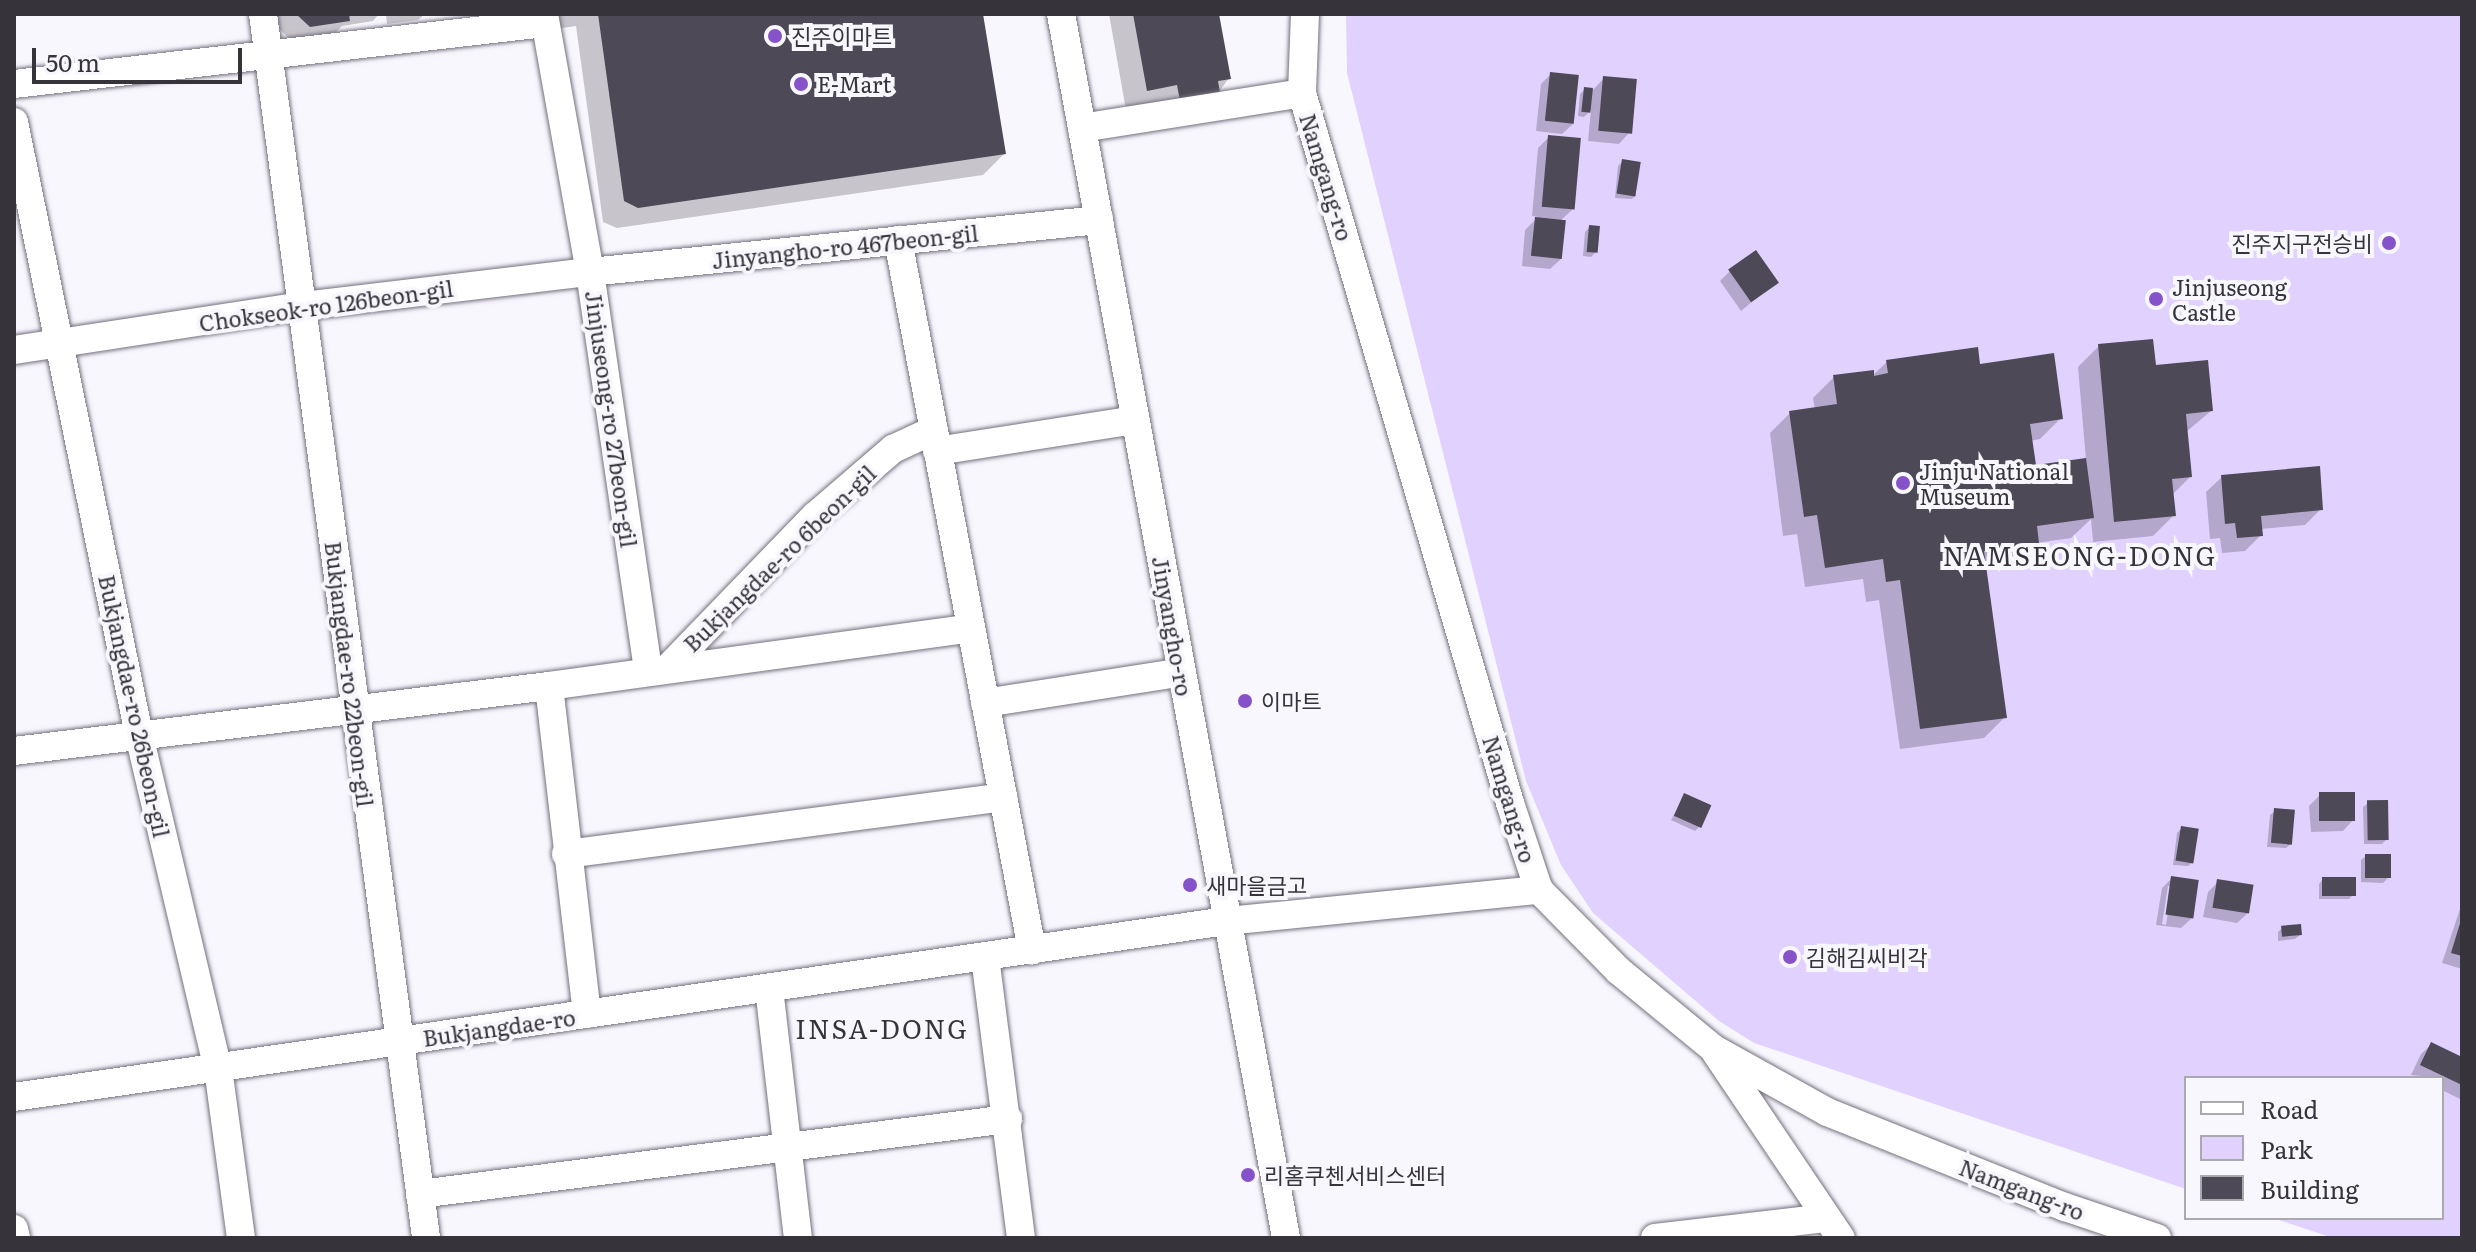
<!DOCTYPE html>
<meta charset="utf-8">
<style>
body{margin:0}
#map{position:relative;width:2476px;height:1252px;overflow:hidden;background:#f9f7fe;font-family:Literata,"Noto Sans KR",serif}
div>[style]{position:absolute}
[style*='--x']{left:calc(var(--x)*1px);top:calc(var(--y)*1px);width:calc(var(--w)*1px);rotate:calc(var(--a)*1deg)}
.green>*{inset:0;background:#e1d1ff}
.shadow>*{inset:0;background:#0003}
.building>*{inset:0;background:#4d4956;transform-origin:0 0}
.roads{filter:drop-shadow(0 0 2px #74707e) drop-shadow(0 0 2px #74707e)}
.minor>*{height:28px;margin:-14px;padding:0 14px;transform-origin:14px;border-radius:14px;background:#fff}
.dots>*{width:22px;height:22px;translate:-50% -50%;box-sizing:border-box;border:4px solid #f9f7fe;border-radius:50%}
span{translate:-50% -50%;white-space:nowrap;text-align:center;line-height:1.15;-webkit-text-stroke:8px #f9f7fe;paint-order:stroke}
.poi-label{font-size:22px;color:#36343a}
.left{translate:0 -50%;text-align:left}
.right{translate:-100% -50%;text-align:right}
.street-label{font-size:22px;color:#36343a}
.quarter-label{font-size:26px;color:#36343a;letter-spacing:2px}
.frame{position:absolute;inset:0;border:16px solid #36343a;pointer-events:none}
.legend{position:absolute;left:2184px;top:1076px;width:260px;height:144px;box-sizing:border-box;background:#f9f7fe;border:2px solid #aba9b0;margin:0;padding:10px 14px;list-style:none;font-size:24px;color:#36343a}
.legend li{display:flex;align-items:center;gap:16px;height:40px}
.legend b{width:40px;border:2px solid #aba9b0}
.scale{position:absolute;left:32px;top:48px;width:210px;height:36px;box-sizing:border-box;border:4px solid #36343a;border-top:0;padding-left:10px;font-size:24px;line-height:28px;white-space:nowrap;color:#36343a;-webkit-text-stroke:6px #f9f7fe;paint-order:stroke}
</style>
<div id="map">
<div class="green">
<i style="clip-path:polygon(1346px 14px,2462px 14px,2462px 1238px,2333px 1238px,2273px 1218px,2442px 1218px,2442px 1078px,2186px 1078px,2186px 1189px,1754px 1043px,1719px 1021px,1593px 913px,1561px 865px,1526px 781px,1347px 73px)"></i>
</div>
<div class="shadow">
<i style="clip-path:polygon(274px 14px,379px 14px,373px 21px,342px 26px,332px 36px,293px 42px,276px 26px)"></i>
<i style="clip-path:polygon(386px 14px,425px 14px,418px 20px,387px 24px)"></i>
<i style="clip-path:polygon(554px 14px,981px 14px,1004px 154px,983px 175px,617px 228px,603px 222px,576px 26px,556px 29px)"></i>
<i style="clip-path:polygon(1109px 14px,1217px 14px,1229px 78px,1218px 93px,1126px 110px)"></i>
<i style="clip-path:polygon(1551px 74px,1573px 124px,1562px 134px,1536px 131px,1541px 84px)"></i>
<i style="clip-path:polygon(1604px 78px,1629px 133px,1619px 144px,1588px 141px,1591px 110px,1584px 117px,1578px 116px,1580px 94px,1585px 89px,1593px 90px)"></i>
<i style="clip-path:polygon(1549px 137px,1573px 209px,1560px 221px,1561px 259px,1550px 269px,1522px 266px,1525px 230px,1538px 217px,1532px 216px,1538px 148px)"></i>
<i style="clip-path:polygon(1623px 161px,1636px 195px,1632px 199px,1615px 198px,1618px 166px)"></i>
<i style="clip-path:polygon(1590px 227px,1596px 252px,1591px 257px,1583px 256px,1585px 232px)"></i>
<i style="clip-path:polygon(1730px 271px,1776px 282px,1741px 311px,1720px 281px)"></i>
<i style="clip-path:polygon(2099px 346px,2154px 367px,2211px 411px,2186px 432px,2190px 477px,2172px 495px,2174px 515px,2153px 536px,2093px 542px,2091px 519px,2071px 538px,2036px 543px,2016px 564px,1984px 568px,2005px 717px,1984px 738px,1900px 749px,1879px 600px,1866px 602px,1863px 579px,1805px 587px,1797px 534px,1783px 536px,1770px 433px,1790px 413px,1815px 409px,1813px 398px,1834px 377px,1872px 376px,1887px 362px,1978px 366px,2061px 418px,2040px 439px,2030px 441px,2034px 468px,2086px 460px,2078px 367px)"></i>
<i style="clip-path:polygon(2222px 477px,2321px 509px,2305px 525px,2260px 529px,2261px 535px,2245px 551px,2222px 553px,2220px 538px,2210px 539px,2206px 492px)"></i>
<i style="clip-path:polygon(1685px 795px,1699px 827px,1695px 831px,1671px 820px)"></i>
<i style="clip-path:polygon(2320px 795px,2353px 820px,2343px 831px,2311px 832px,2309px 806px)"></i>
<i style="clip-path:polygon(2368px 803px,2387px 839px,2382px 844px,2364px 844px,2363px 807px)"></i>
<i style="clip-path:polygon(2275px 811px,2291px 844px,2286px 848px,2267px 847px,2270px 815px)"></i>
<i style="clip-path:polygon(2181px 829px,2193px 862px,2188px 866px,2173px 865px,2177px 833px)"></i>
<i style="clip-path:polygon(2366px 856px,2388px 878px,2383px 883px,2361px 882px,2361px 860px)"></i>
<i style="clip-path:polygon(evenodd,2172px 878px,2192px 918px,2181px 928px,2156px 925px,2162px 888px,2172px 878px,2168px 886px,2172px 886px,2166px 925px,2162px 924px,2168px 886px)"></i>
<i style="clip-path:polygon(2323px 879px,2354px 894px,2349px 899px,2319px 899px,2319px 884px)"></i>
<i style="clip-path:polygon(2218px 882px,2248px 913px,2237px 923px,2203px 917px,2208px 892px)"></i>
<i style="clip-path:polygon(2462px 903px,2462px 969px,2442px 963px)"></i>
<i style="clip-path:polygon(2282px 928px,2300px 935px,2295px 939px,2278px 941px,2278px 932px)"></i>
<i style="clip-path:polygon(2432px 1044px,2462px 1059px,2462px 1100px,2442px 1090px,2442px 1078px,2411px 1075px,2421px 1054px)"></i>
</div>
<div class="building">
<i style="clip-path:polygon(296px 14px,349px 14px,350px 21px,310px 27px)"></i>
<i style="clip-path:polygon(598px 14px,983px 14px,1006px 154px,638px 208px,624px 201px)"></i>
<i style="clip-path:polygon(1133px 14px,1219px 14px,1231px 79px,1218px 81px,1220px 93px,1180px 101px,1177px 85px,1147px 91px)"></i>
<i style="left:1550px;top:72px;width:29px;height:49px;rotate:6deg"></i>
<i style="left:1603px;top:76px;width:34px;height:55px;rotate:5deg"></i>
<i style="left:1584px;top:87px;width:9px;height:25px;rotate:6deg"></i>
<i style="left:1548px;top:135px;width:33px;height:72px;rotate:5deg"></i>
<i style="left:1622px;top:159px;width:19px;height:35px;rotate:9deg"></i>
<i style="left:1535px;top:217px;width:31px;height:39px;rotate:6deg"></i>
<i style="left:1589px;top:225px;width:11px;height:27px;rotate:5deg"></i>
<i style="left:1756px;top:250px;width:40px;height:34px;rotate:55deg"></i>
<i style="clip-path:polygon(2153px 339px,2156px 365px,2208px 360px,2213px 411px,2186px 414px,2192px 477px,2172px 479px,2176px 516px,2114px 522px,2098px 344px)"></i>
<i style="clip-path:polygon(1978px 347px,1980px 364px,2054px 353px,2063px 419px,2030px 424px,2036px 465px,2086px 458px,2094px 518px,2037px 526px,2039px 543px,1984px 551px,2007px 718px,1920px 729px,1900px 580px,1886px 582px,1883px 559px,1825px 568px,1817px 515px,1804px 517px,1789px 411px,1837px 404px,1833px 375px,1874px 370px,1874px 376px,1888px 373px,1886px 360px)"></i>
<i style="clip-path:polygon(2320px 466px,2323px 510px,2261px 516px,2263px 536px,2237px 538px,2235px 523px,2225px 524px,2221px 475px)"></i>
<i style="left:2355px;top:792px;width:29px;height:36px;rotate:90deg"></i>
<i style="left:1684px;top:793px;width:30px;height:25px;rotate:24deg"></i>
<i style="left:2388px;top:800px;width:40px;height:21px;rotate:89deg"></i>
<i style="left:2274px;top:808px;width:21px;height:35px;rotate:5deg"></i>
<i style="left:2181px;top:826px;width:18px;height:35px;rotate:9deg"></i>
<i style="left:2365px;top:854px;width:26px;height:24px"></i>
<i style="left:2171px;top:876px;width:28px;height:39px;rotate:8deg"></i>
<i style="left:2322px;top:877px;width:34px;height:19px"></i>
<i style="left:2217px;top:879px;width:37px;height:29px;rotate:9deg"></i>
<i style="clip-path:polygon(2461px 920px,2462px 920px,2462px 956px,2451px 953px)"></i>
<i style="left:2301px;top:924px;width:11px;height:20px;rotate:85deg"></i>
<i style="clip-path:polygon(2431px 1042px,2462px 1057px,2462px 1085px,2420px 1065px)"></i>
</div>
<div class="roads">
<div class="minor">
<i style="--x:263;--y:14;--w:1235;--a:82.41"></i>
<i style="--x:544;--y:14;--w:262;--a:79.9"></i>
<i style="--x:590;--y:272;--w:403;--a:81.7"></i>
<i style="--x:1061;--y:14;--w:1245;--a:79.58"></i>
<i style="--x:1305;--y:14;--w:79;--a:92.2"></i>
<i style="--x:1302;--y:93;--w:740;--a:73.67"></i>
<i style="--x:1510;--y:803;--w:92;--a:71.6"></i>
<i style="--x:1539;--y:890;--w:114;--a:45.4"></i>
<i style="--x:1619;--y:971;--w:123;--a:39.4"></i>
<i style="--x:1714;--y:1049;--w:129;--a:29.1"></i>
<i style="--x:1827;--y:1112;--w:256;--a:21.8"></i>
<i style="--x:2065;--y:1207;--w:97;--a:18.6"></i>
<i style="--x:14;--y:84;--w:534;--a:-6.55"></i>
<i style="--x:14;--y:122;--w:626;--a:78.47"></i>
<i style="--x:139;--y:735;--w:342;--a:76.7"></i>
<i style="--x:218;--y:1068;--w:172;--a:82.3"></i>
<i style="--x:1082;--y:128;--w:223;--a:-9"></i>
<i style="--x:898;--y:240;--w:723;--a:79.31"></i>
<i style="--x:14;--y:350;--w:292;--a:-8.7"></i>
<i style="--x:303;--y:306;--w:289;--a:-6.8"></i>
<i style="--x:590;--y:272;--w:512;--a:-5.83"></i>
<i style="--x:937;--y:451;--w:201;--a:-8.9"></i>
<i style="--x:669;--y:667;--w:210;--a:-46"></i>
<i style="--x:815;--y:516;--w:103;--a:-40.7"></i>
<i style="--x:893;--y:449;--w:45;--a:-24.9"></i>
<i style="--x:549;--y:686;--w:330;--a:83.4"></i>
<i style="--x:985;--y:703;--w:199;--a:-8.9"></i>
<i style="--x:14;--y:751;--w:539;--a:-6.93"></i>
<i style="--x:549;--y:686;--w:426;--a:-7.8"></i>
<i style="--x:566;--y:854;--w:441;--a:-7.4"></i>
<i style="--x:985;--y:957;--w:283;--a:82.7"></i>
<i style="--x:769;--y:988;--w:252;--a:83.4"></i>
<i style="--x:1716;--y:1053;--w:223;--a:56"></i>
<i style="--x:14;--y:1097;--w:1226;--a:-8.26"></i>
<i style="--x:1227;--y:921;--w:314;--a:-5.7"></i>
<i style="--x:420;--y:1194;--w:593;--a:-7.27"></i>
<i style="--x:14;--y:1229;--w:9;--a:77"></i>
<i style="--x:1655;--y:1238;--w:171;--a:-6.7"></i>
</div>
</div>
<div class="dots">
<i style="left:775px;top:36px;background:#8652ca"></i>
<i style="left:801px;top:84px;background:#8652ca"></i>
<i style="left:2389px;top:243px;background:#8652ca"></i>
<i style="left:2156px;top:299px;background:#8652ca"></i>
<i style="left:1903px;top:483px;background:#8652ca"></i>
<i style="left:1245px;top:701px;background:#8652ca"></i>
<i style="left:1190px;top:885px;background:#8652ca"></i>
<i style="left:1790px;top:957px;background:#8652ca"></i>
<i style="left:1248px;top:1175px;background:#8652ca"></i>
</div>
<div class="poi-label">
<span class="left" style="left:791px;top:36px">진주이마트</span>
<span class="left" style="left:817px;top:84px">E-Mart</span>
<span class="right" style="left:2373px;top:243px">진주지구전승비</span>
<span class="left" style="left:2172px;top:299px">Jinjuseong<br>Castle</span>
<span class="left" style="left:1919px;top:483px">Jinju National<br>Museum</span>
<span class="left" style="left:1261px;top:701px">이마트</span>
<span class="left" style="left:1206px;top:885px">새마을금고</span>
<span class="left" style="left:1806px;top:957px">김해김씨비각</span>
<span class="left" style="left:1264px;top:1175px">리홈쿠첸서비스센터</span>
</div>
<div class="street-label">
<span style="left:1327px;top:177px;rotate:73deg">Namgang-ro</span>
<span style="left:845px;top:246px;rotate:-6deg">Jinyangho-ro 467beon-gil</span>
<span style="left:326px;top:305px;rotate:-8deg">Chokseok-ro 126beon-gil</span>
<span style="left:612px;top:419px;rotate:82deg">Jinjuseong-ro 27beon-gil</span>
<span style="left:779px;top:558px;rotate:-44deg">Bukjangdae-ro 6beon-gil</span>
<span style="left:1173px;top:626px;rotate:80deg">Jinyangho-ro</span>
<span style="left:350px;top:674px;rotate:83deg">Bukjangdae-ro 22beon-gil</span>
<span style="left:135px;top:706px;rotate:78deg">Bukjangdae-ro 26beon-gil</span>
<span style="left:1510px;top:799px;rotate:73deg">Namgang-ro</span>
<span style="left:499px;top:1027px;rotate:-8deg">Bukjangdae-ro</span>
<span style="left:2022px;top:1189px;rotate:21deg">Namgang-ro</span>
</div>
<div class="quarter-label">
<span style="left:2080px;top:555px">NAMSEONG-DONG</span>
<span style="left:882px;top:1028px">INSA-DONG</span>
</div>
<div class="frame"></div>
<ul class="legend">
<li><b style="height:10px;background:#fff"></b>Road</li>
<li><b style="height:22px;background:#e1d1ff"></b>Park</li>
<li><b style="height:22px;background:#4d4956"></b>Building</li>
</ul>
<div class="scale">50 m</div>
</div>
